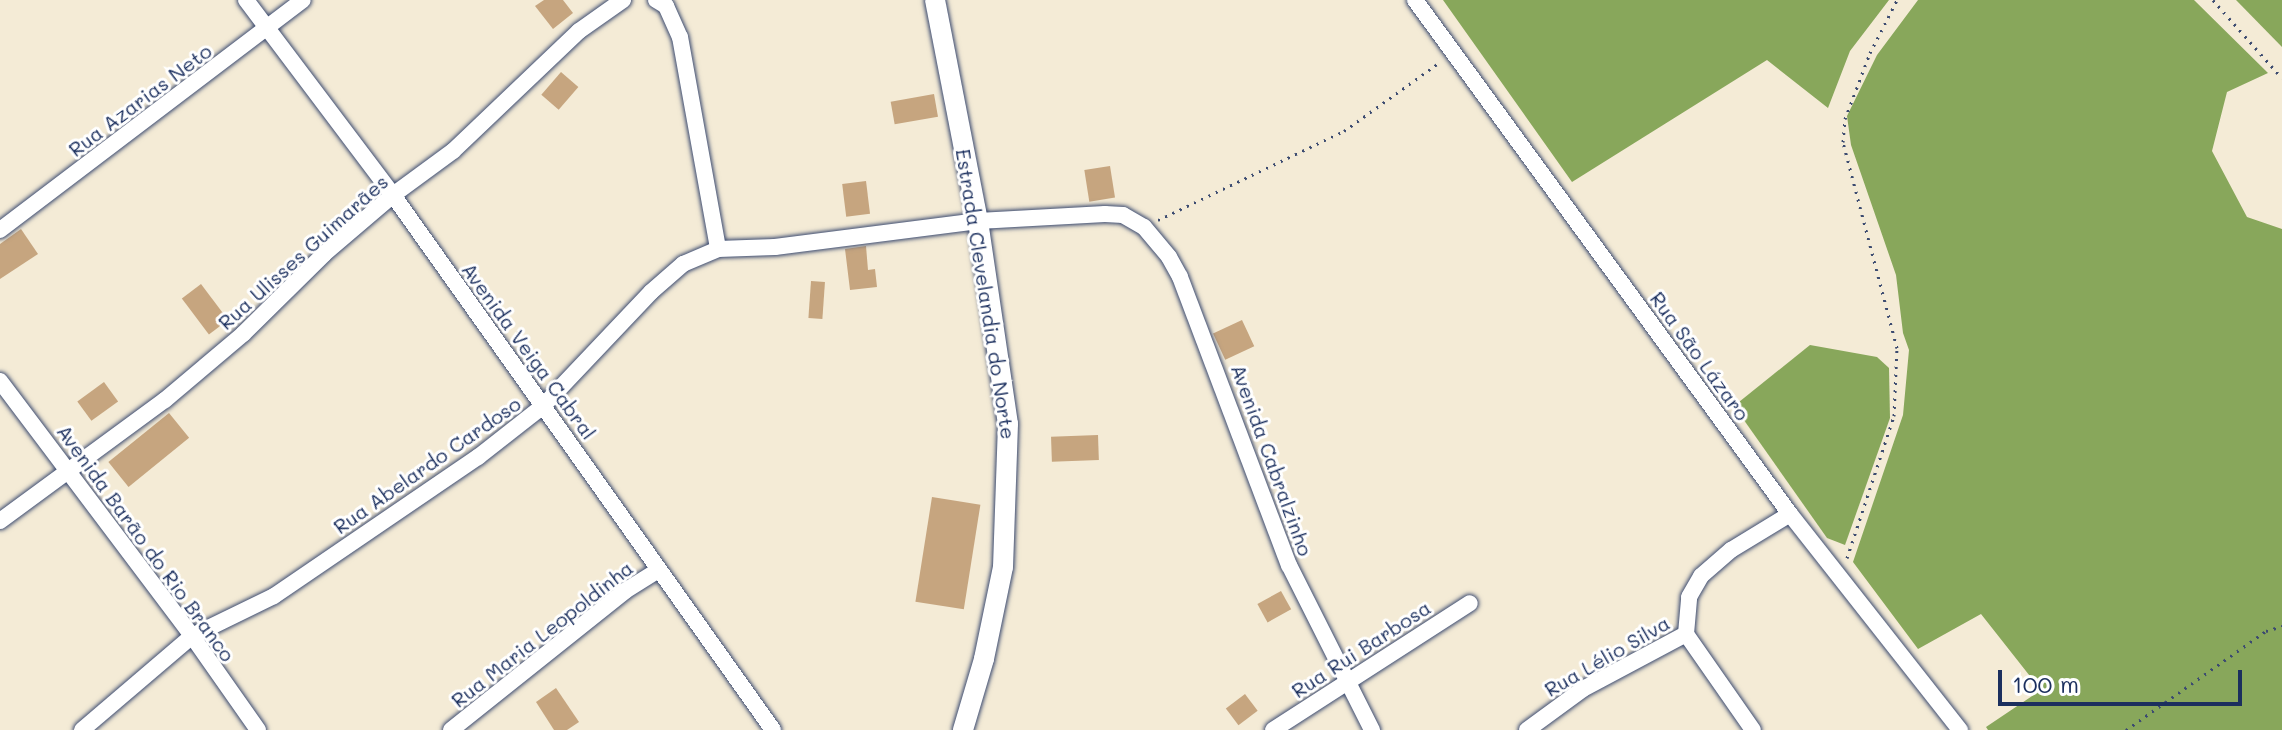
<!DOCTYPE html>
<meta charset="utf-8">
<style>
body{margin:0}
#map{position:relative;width:2282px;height:730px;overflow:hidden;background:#f4ebd6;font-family:Mali,sans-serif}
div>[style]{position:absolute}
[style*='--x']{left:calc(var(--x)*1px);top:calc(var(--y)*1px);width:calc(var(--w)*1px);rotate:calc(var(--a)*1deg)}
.forest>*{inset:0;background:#88a75b}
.building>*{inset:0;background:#c6a57f;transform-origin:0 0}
.path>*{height:3px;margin-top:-1.5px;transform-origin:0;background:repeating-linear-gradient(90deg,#3c4b70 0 2px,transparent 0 8px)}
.roads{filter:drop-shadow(0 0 2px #3c4b70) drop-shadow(0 0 2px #3c4b70)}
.minor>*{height:16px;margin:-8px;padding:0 8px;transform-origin:8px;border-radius:8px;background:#fff}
.tertiary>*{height:20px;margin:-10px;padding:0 10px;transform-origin:10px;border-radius:10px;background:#fff}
span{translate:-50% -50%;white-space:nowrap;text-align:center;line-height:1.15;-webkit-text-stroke:6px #fff;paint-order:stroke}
.street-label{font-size:20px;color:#1b2f5e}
.scale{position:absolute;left:1998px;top:670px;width:244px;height:36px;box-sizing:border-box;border:4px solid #1b2f5e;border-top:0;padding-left:10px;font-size:24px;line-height:28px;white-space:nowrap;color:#1b2f5e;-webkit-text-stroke:6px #fff;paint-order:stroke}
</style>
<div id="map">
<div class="forest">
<i style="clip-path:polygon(1443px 0,1889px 0,1850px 51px,1828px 108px,1767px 60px,1572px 182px)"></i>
<i style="clip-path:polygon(1918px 0,2194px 0,2268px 73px,2227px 92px,2212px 151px,2247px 217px,2282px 229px,2282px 730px,1988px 730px,1986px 727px,2041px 690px,1981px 614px,1918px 649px,1853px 562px,1903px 415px,1909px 350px,1903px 333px,1896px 275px,1851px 145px,1847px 116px,1877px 55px)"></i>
<i style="clip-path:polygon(2236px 0,2282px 0,2282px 47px)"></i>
<i style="clip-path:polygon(1810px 345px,1877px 357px,1889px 368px,1890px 418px,1845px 545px,1827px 538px,1734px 406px)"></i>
</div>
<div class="building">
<i style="clip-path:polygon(544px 0,563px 0,573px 13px,553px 29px,535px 6px)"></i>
<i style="left:561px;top:72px;width:23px;height:30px;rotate:41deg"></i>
<i style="left:934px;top:94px;width:23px;height:44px;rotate:80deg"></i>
<i style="left:1110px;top:166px;width:32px;height:26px;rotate:81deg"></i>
<i style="left:866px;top:181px;width:33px;height:24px;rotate:83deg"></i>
<i style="clip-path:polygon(21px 229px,38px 254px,0 279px,0 244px)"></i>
<i style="clip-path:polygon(866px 246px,868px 270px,875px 269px,877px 287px,850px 290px,845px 249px)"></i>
<i style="left:811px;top:281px;width:14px;height:37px;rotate:4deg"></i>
<i style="left:201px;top:284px;width:45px;height:24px;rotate:53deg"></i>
<i style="left:1242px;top:320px;width:29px;height:32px;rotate:65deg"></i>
<i style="left:104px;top:382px;width:24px;height:33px;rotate:54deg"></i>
<i style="left:169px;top:413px;width:32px;height:78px;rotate:51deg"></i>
<i style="left:1098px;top:435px;width:25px;height:47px;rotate:88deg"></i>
<i style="left:932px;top:497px;width:49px;height:106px;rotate:9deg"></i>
<i style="left:1281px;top:591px;width:21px;height:27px;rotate:61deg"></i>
<i style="clip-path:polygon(556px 688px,579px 722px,567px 730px,554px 730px,536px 702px)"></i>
<i style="left:1245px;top:694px;width:21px;height:24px;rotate:53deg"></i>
</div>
<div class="path">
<i style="--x:2213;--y:0;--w:104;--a:48.5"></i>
<i style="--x:1158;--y:220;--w:206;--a:-25.6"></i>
<i style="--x:1344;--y:131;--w:118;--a:-35.7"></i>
<i style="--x:1847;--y:558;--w:150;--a:-71.7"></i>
<i style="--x:1894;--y:416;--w:68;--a:-87.5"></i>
<i style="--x:1897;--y:348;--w:213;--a:-104.7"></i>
<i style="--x:1843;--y:142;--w:23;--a:-85"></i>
<i style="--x:1845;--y:119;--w:71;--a:-69.3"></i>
<i style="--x:1870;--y:53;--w:59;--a:-63"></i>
<i style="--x:2126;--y:730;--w:171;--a:-35.3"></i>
<i style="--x:2266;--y:631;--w:17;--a:-17"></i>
</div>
<div class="roads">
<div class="minor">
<i style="--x:246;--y:0;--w:244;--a:53"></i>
<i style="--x:393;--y:195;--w:656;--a:54.61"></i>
<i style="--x:656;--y:0;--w:12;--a:31"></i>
<i style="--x:666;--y:6;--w:34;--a:66"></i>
<i style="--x:680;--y:37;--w:215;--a:79.8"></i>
<i style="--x:1415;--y:0;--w:636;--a:53.89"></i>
<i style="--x:1790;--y:514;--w:275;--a:51.8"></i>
<i style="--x:0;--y:230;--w:380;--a:-37.2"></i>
<i style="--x:0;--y:381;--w:319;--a:53"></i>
<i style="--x:192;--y:636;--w:115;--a:54.9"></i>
<i style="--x:0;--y:521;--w:205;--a:-36.3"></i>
<i style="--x:165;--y:400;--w:102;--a:-40.2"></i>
<i style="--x:243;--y:334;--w:114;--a:-44.6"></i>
<i style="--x:324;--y:254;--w:91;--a:-40.5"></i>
<i style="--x:393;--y:195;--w:74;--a:-36.3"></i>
<i style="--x:453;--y:151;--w:174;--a:-43.6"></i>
<i style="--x:579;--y:31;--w:54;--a:-35.2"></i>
<i style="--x:1686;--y:634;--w:37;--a:-85"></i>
<i style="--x:1689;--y:597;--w:24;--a:-60"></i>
<i style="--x:1701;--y:576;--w:40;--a:-41"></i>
<i style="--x:1731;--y:550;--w:69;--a:-31.4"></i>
<i style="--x:1686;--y:634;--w:117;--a:55.1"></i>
<i style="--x:82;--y:730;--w:145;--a:-40.5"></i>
<i style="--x:192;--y:636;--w:91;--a:-26"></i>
<i style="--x:274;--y:596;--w:247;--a:-34.3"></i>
<i style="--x:478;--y:457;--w:83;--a:-38.1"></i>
<i style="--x:543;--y:406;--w:157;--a:-46.5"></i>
<i style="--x:651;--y:292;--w:43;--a:-41.2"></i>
<i style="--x:683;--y:264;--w:38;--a:-23"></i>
<i style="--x:718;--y:249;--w:57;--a:-2"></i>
<i style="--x:775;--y:247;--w:205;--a:-7.3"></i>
<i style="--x:978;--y:221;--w:127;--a:-3.2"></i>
<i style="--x:1105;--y:214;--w:18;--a:3"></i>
<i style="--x:1123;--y:215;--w:24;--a:30"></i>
<i style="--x:1144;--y:227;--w:39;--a:50"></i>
<i style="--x:1169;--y:257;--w:23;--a:61"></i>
<i style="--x:1180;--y:277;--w:308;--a:69.3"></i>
<i style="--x:1289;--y:565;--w:185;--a:63.3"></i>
<i style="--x:451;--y:730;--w:223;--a:-38.6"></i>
<i style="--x:625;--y:591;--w:39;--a:-32"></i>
<i style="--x:1273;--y:730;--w:234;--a:-32.8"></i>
<i style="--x:1527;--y:730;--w:69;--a:-36.2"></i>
<i style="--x:1583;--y:689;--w:117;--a:-28.1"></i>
</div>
<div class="tertiary">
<i style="--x:935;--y:0;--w:225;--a:79"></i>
<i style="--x:978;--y:221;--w:205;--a:81.6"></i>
<i style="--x:1008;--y:424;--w:143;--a:92"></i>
<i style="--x:1003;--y:567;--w:94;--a:101.7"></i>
<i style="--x:984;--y:659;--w:74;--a:106.5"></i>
</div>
</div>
<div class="street-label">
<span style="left:140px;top:100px;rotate:-37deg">Rua Azarias Neto</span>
<span style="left:303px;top:252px;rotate:-42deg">Rua Ulisses Guimarães</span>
<span style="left:986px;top:294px;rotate:81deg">Estrada Clevelandia do Norte</span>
<span style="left:529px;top:351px;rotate:54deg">Avenida Veiga Cabral</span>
<span style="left:1700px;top:356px;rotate:54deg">Rua São Lázaro</span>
<span style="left:1272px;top:460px;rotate:70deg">Avenida Cabralzinho</span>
<span style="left:427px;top:465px;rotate:-35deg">Rua Abelardo Cardoso</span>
<span style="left:146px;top:543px;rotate:54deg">Avenida Barão do Rio Branco</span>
<span style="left:542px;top:634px;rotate:-38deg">Rua Maria Leopoldinha</span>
<span style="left:1361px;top:649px;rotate:-33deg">Rua Rui Barbosa</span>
<span style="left:1607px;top:656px;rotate:-30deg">Rua Lélio Silva</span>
</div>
<div class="scale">100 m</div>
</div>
